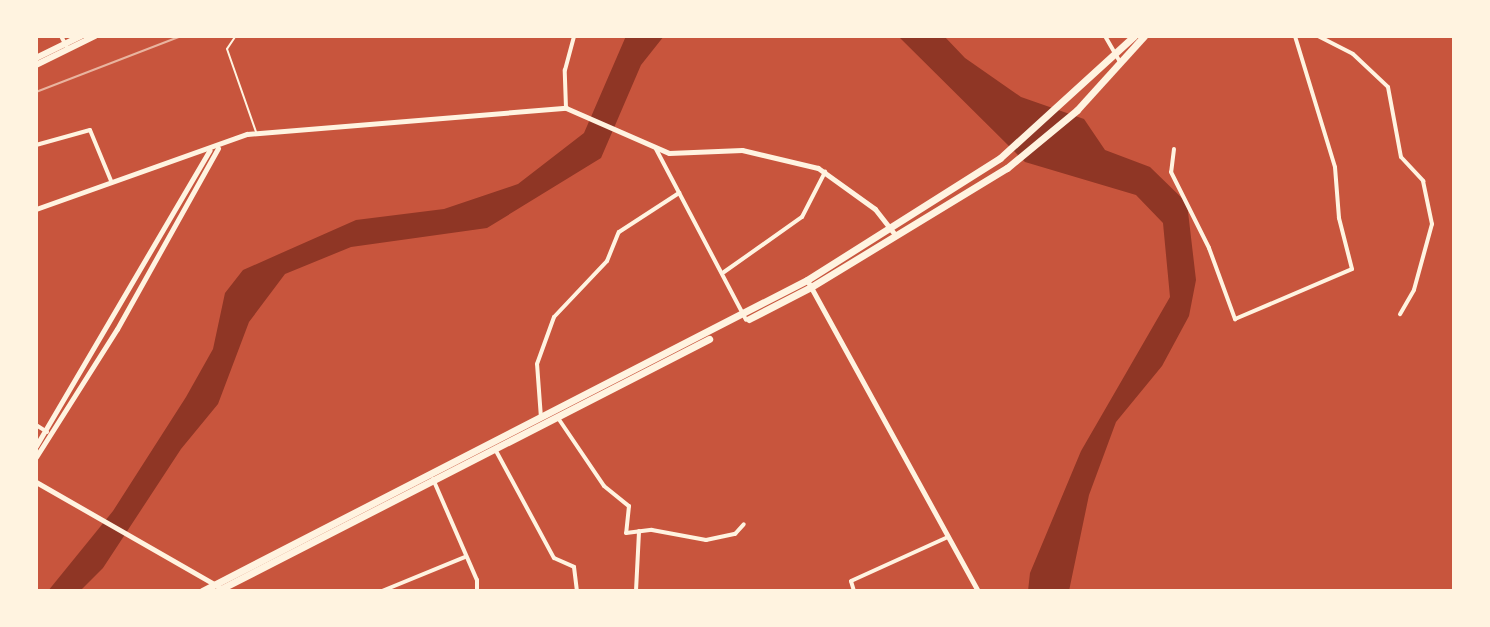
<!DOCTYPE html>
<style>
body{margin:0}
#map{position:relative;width:1490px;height:627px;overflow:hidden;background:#c8553d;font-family:Arial,sans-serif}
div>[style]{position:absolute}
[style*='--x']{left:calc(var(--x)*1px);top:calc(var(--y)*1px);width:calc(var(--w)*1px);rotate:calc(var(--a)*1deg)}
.water>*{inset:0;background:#8f3625}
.service>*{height:2px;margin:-1px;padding:0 1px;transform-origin:1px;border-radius:1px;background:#fff3e0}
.minor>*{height:4px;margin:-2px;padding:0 2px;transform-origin:2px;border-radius:2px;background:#fff3e0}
.tertiary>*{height:5px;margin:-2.5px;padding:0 2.5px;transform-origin:2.5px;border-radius:2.5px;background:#fff3e0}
.secondary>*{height:6px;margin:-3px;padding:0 3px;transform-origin:3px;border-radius:3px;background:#fff3e0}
.primary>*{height:7px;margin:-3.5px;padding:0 3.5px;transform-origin:3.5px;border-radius:3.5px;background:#fff3e0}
.rail>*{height:2px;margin:-1px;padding:0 1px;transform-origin:1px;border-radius:1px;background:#e9b49f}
span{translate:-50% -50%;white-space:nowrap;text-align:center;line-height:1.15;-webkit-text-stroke:7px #fff3e0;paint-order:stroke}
.frame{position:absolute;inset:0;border:38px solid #fff3e0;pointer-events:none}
</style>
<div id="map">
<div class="water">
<i style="clip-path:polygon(626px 36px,664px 36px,641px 65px,601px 158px,487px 228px,351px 247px,285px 274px,249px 322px,218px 404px,181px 449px,103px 568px,80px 591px,48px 591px,113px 511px,186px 397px,213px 349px,225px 293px,243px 270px,356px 220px,444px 209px,518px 184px,584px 133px)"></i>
<i style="clip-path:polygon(898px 36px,944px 36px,965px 58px,1021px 97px,1084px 119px,1105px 150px,1150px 167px,1187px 203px,1196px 280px,1189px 316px,1162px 366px,1116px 422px,1089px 495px,1069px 591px,1028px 591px,1030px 573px,1081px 451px,1170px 297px,1163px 223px,1136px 195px,1025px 162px)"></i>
</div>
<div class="service">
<i style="--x:235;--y:37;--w:14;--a:124"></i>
<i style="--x:227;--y:49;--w:88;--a:70.7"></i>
</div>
<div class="minor">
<i style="--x:61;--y:36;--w:15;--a:62"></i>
<i style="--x:1105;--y:36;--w:30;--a:60"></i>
<i style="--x:1318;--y:36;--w:39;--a:27"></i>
<i style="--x:1353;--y:54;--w:48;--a:43.3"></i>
<i style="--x:1388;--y:87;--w:71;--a:79.5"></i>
<i style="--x:1401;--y:157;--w:33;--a:47"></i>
<i style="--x:1423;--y:181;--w:44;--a:78.2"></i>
<i style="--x:1432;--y:224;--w:68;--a:105.3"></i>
<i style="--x:1414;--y:290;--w:28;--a:120"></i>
<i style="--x:566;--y:108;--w:38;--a:-92"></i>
<i style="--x:565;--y:70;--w:35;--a:-75"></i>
<i style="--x:36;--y:145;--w:56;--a:-15.5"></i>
<i style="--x:90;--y:130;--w:57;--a:67.5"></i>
<i style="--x:656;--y:149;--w:193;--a:62.2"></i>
<i style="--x:1174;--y:149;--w:23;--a:97"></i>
<i style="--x:1171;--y:172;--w:85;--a:63.4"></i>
<i style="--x:1209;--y:248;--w:76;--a:69.9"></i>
<i style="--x:1235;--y:319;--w:127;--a:-23.1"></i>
<i style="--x:1352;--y:269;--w:53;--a:-104.3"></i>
<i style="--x:1339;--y:218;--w:51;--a:-94.5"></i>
<i style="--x:1335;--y:167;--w:137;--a:-107"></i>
<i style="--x:724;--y:272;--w:95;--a:-35.2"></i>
<i style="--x:802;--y:217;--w:51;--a:-62.9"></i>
<i style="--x:541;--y:418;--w:54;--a:-94.2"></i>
<i style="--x:537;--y:364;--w:50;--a:-70.1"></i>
<i style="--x:554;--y:317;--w:77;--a:-46.6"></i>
<i style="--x:607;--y:261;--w:31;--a:-68"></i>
<i style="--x:619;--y:232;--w:72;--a:-33"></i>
<i style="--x:558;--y:418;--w:82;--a:55.9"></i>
<i style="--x:604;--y:486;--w:32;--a:39"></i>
<i style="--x:629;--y:506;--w:27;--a:96"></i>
<i style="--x:626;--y:533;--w:26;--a:-7"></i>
<i style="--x:652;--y:530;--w:55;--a:10.5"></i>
<i style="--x:706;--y:540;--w:30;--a:-12"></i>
<i style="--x:735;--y:534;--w:13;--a:-48"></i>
<i style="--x:36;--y:425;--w:13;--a:32"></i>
<i style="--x:495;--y:449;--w:124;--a:61.6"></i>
<i style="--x:554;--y:558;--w:22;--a:24"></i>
<i style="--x:574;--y:567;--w:24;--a:83"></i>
<i style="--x:433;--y:479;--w:110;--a:66.5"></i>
<i style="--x:477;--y:580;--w:11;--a:90"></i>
<i style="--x:382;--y:591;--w:90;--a:-22.3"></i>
<i style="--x:636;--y:591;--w:60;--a:-87.1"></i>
<i style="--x:854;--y:591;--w:10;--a:-107"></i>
<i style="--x:851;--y:581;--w:107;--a:-24.4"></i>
</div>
<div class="tertiary">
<i style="--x:36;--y:209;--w:224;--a:-19.6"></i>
<i style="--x:247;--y:134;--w:320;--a:-4.7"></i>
<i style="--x:566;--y:108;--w:112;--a:23.6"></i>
<i style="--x:669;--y:153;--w:73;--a:-2.4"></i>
<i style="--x:742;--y:150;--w:78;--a:13.3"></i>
<i style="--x:818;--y:168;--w:70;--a:35.7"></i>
<i style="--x:875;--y:209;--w:33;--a:52"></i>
<i style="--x:807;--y:280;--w:355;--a:61.2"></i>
<i style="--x:36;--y:446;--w:343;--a:-59.6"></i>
<i style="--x:36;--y:457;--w:151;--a:-57.7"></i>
<i style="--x:117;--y:329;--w:207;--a:-60.8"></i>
<i style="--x:36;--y:482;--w:219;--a:29.8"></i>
</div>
<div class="secondary">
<i style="--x:36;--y:58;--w:50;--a:-26.1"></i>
<i style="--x:36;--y:65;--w:66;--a:-26.2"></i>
</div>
<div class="primary">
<i style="--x:749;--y:319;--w:70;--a:-27.3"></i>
<i style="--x:811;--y:287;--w:229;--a:-31.3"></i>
<i style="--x:1007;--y:168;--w:91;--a:-39.6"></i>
<i style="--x:1077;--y:110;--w:100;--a:-47.8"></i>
<i style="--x:202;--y:591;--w:680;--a:-27.21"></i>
<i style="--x:807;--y:280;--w:228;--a:-32.3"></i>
<i style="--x:1000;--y:158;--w:181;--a:-42.3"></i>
<i style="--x:217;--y:591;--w:553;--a:-27.12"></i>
</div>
<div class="rail">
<i style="--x:36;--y:92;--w:155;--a:-21.1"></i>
<i style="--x:1453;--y:591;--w:3;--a:-72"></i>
</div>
<div class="frame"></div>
</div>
